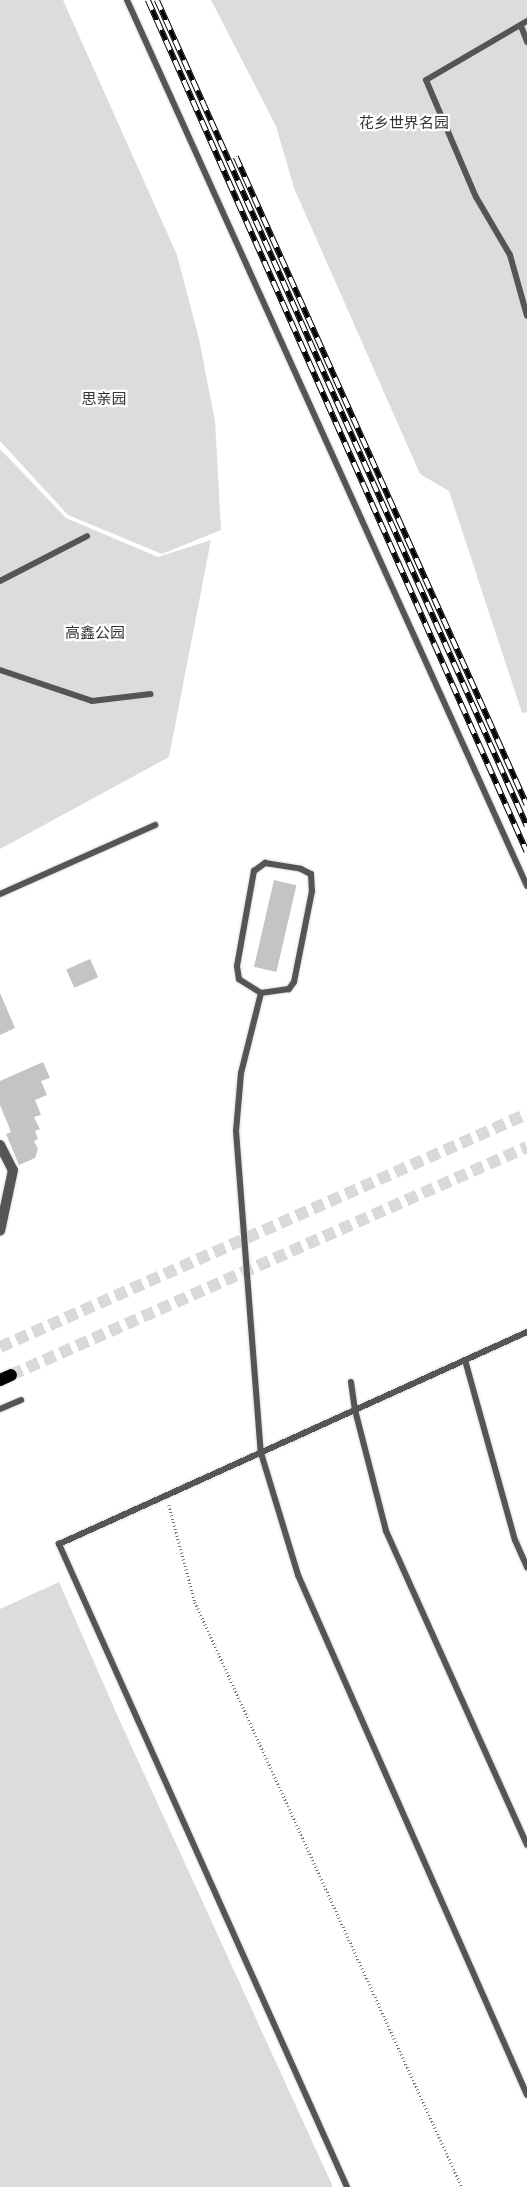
<!DOCTYPE html>
<meta charset="utf-8">
<style>
body{margin:0}
#map{position:relative;width:527px;height:2187px;overflow:hidden;background:#fff;font-family:"Nunito Sans","Noto Sans SC",sans-serif}
div>[style]{position:absolute}
[style*='--x']{left:calc(var(--x)*1px);top:calc(var(--y)*1px);width:calc(var(--w)*1px);rotate:calc(var(--a)*1deg)}
.green>*{inset:0;background:#dcdcdc}
.building>*{inset:0;background:#c4c4c4;transform-origin:0 0}
.primary-tunnel>*{height:12px;margin-top:-6px;transform-origin:0;background:repeating-linear-gradient(90deg,#d9d9d9 0 12px,transparent 0 18px)}
.path>*{height:2.5px;margin-top:-1.25px;transform-origin:0;background:repeating-linear-gradient(90deg,#777 0 1px,transparent 0 3.5px)}
.roads{filter:drop-shadow(0 0 1px #dbdbdb) drop-shadow(0 0 1px #dbdbdb)}
.service>*{height:6px;margin:-3px;padding:0 3px;transform-origin:3px;border-radius:3px;background:#555}
.minor>*{height:10px;margin:-5px;padding:0 5px;transform-origin:5px;border-radius:5px;background:#555}
.primary>*{height:12px;margin:-6px;padding:0 6px;transform-origin:6px;border-radius:6px;background:#000}
.rail>*{height:5.5px;margin-top:-2.75px;transform-origin:0;background:repeating-linear-gradient(90deg,#fff 0 11px,#000 0 22px);box-sizing:border-box;border-block:1px solid #000}
span{translate:-50% -50%;white-space:nowrap;text-align:center;line-height:1.15;-webkit-text-stroke:4.5px #fff;paint-order:stroke}
.park-label{font-size:15px;color:#333}
</style>
<div id="map">
<div class="green">
<i style="clip-path:polygon(0 0,63px 0,177px 255px,199px 339px,215px 421px,221px 530px,162px 554px,68px 515px,0 441px)"></i>
<i style="clip-path:polygon(211px 0,527px 0,527px 712px,522px 713px,449px 491px,420px 474px,294px 188px,276px 126px)"></i>
<i style="clip-path:polygon(0 449px,66px 518px,158px 557px,211px 540px,169px 757px,0 849px)"></i>
<i style="clip-path:polygon(59px 1582px,119px 1719px,333px 2187px,0 2187px,0 1609px)"></i>
</div>
<div class="building">
<i style="left:274px;top:880px;width:23px;height:89px;rotate:13deg"></i>
<i style="left:90px;top:959px;width:20px;height:26px;rotate:66deg"></i>
<i style="clip-path:polygon(0 993px,15px 1028px,0 1035px)"></i>
<i style="clip-path:polygon(43px 1062px,50px 1078px,41px 1081px,47px 1095px,35px 1100px,41px 1115px,34px 1117px,40px 1129px,35px 1131px,38px 1139px,34px 1141px,38px 1149px,35px 1158px,19px 1165px,6px 1134px,11px 1132px,0 1105px,0 1081px)"></i>
</div>
<div class="primary-tunnel">
<i style="--x:0;--y:1347;--w:576;--a:-23.85"></i>
<i style="--x:11;--y:1375;--w:564;--a:-23.84"></i>
</div>
<div class="path">
<i style="--x:169;--y:1505;--w:100;--a:75"></i>
<i style="--x:195;--y:1602;--w:643;--a:65.47"></i>
</div>
<div class="roads">
<div class="service">
<i style="--x:127;--y:0;--w:972;--a:65.7"></i>
<i style="--x:527;--y:21;--w:117;--a:149.7"></i>
<i style="--x:426;--y:80;--w:127;--a:66.9"></i>
<i style="--x:476;--y:197;--w:67;--a:59.6"></i>
<i style="--x:510;--y:255;--w:63;--a:74.4"></i>
<i style="--x:521;--y:26;--w:17;--a:69"></i>
<i style="--x:0;--y:581;--w:98;--a:-27.3"></i>
<i style="--x:0;--y:670;--w:97;--a:18.6"></i>
<i style="--x:92;--y:701;--w:59;--a:-6.8"></i>
<i style="--x:265;--y:863;--w:36;--a:9"></i>
<i style="--x:301;--y:869;--w:11;--a:27"></i>
<i style="--x:311;--y:874;--w:17;--a:87"></i>
<i style="--x:312;--y:891;--w:93;--a:101.2"></i>
<i style="--x:294;--y:982;--w:9;--a:126"></i>
<i style="--x:289;--y:989;--w:28;--a:172"></i>
<i style="--x:261;--y:993;--w:26;--a:-148"></i>
<i style="--x:239;--y:979;--w:13;--a:-99"></i>
<i style="--x:237;--y:966;--w:97;--a:-79.9"></i>
<i style="--x:254;--y:871;--w:14;--a:-36"></i>
<i style="--x:0;--y:894;--w:170;--a:-24"></i>
<i style="--x:261;--y:993;--w:82;--a:104"></i>
<i style="--x:241;--y:1073;--w:58;--a:94.9"></i>
<i style="--x:236;--y:1131;--w:323;--a:85.6"></i>
<i style="--x:261;--y:1453;--w:127;--a:73.1"></i>
<i style="--x:298;--y:1575;--w:568;--a:66.23"></i>
<i style="--x:465;--y:1360;--w:187;--a:74.5"></i>
<i style="--x:515;--y:1540;--w:30;--a:66"></i>
<i style="--x:351;--y:1382;--w:28;--a:82"></i>
<i style="--x:355;--y:1410;--w:125;--a:75.6"></i>
<i style="--x:386;--y:1531;--w:344;--a:65.8"></i>
<i style="--x:0;--y:1409;--w:23;--a:-23"></i>
<i style="--x:347;--y:2187;--w:705;--a:-114.13"></i>
<i style="--x:59;--y:1544;--w:514;--a:-24.37"></i>
</div>
<div class="minor">
<i style="--x:0;--y:1145;--w:28;--a:63"></i>
<i style="--x:13;--y:1170;--w:62;--a:102"></i>
</div>
<div class="primary">
<i style="--x:0;--y:1380;--w:12;--a:-24"></i>
</div>
</div>
<div class="rail">
<i style="--x:148;--y:0;--w:932;--a:66.02"></i>
<i style="--x:157;--y:0;--w:905;--a:65.87"></i>
<i style="--x:236;--y:157;--w:710;--a:65.82"></i>
</div>
<div class="park-label">
<span style="left:404px;top:124px">花乡世界名园</span>
<span style="left:104px;top:400px">思亲园</span>
<span style="left:95px;top:634px">高鑫公园</span>
</div>
</div>
